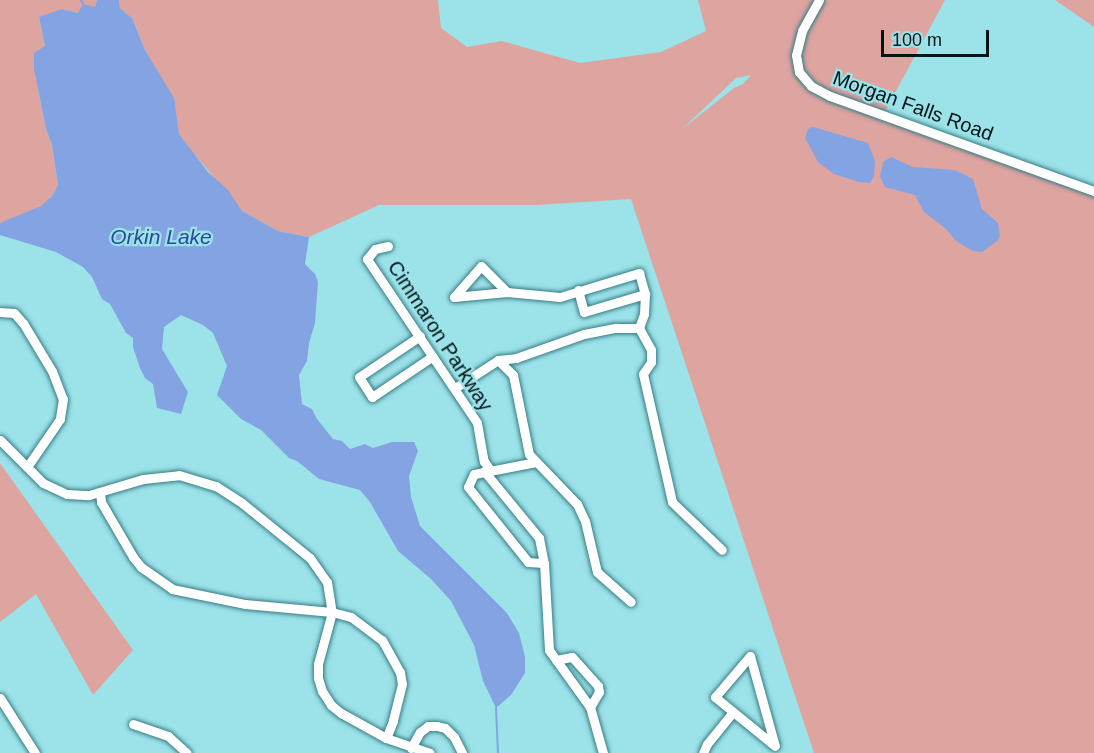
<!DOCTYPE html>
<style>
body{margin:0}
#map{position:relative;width:1094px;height:753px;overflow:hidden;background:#9ce2e9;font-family:Arial,sans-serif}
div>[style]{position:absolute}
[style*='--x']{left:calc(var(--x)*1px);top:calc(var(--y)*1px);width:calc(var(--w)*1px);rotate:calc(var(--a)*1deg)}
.green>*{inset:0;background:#dea4a0}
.water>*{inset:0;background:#84a3e2}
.stream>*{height:2px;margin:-1px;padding:0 1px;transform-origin:1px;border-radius:1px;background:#84a3e2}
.roads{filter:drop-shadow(0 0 2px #377d84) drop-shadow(0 0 2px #377d84)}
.minor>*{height:9px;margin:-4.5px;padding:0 4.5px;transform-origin:4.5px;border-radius:4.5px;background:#fff}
span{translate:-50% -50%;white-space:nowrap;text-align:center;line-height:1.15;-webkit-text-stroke:4.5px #9ce2e9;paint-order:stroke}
.street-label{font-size:20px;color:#001518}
.water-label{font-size:21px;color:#294b96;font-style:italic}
.scale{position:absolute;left:881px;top:30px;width:108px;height:27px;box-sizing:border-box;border:3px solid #001518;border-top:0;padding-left:8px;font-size:18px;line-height:21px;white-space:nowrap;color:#001518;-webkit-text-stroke:4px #9ce2e9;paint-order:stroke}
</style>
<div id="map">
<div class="green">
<i style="clip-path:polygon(0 0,97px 0,95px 7px,88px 6px,78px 13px,62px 9px,39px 18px,45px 46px,38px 90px,46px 129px,52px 145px,58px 185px,52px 196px,41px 207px,0 223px)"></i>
<i style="clip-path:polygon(evenodd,119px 0,438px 0,441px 28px,467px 47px,502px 41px,580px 63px,661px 52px,706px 31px,698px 0,945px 0,882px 117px,1094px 195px,1094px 753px,814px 753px,631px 199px,537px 205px,379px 205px,309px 237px,278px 231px,242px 211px,185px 143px,179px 134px,174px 106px,158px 72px,145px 50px,132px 18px,120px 8px,119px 0,751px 75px,743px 84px,734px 88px,681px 130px,736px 78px,751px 75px)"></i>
<i style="clip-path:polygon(1055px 0,1094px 0,1094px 27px)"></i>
<i style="clip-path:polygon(0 463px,133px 650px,93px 695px,36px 594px,0 622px)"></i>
</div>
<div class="water">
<i style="clip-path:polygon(97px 0,119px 0,120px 8px,132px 18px,145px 50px,174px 98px,179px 134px,208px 172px,228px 190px,242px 211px,278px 231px,309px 237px,305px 264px,315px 274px,318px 282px,315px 323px,309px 343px,307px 361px,299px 375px,302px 404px,312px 409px,317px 419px,333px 439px,342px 441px,350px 449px,365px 444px,373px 448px,392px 442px,414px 442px,418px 451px,409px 476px,411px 497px,420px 526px,507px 613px,519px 633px,525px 657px,525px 673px,511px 695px,496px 708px,483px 681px,474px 645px,451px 601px,431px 579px,398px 551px,370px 502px,360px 490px,319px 479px,297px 461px,289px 458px,261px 430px,241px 419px,217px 395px,227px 366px,213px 333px,203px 325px,181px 315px,164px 327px,162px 349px,188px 392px,181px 414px,157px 408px,153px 384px,145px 378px,140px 368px,133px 347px,133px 338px,126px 333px,110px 304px,102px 299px,92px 277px,83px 267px,56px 252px,0 235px,0 223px,41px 206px,52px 196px,58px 185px,52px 145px,46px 129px,34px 69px,34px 53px,45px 46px,39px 17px,62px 9px,78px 13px,83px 4px,95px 7px)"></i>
<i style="clip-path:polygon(813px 127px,868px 143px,875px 161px,874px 176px,870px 183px,859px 182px,834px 174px,818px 162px,805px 138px,808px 129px)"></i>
<i style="clip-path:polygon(891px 157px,913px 167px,955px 170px,973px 179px,982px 209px,998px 223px,1000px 236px,997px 241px,982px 252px,973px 251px,956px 241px,946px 229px,924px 212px,915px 195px,885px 187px,880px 176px,883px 162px)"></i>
</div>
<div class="stream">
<i style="--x:81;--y:0;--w:4;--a:63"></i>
<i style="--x:496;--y:708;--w:45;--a:87.5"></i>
</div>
<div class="roads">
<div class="minor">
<i style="--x:819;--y:0;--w:35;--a:119"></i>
<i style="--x:802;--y:31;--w:25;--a:104"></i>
<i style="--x:796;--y:55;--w:17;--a:80"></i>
<i style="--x:799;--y:72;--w:18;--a:49"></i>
<i style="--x:811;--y:86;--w:21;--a:28"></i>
<i style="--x:830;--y:96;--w:281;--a:19.8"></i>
<i style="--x:388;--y:246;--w:13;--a:167"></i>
<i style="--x:375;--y:249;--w:13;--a:129"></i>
<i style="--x:367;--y:259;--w:197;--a:56.1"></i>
<i style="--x:477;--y:423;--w:39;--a:80"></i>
<i style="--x:484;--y:461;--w:11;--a:56"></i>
<i style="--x:578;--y:290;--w:23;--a:75"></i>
<i style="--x:584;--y:312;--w:64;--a:-16.4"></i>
<i style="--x:454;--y:297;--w:53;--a:-5.4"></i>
<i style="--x:507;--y:292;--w:53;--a:5.4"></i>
<i style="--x:560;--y:297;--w:83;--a:-16.9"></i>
<i style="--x:639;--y:273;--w:22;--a:74"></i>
<i style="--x:645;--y:294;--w:20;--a:93"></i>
<i style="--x:644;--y:314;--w:15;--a:110"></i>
<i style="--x:639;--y:328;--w:25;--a:61"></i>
<i style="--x:651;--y:350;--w:12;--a:90"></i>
<i style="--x:651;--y:362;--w:14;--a:124"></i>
<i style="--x:643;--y:374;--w:131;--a:77.2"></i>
<i style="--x:672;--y:502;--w:69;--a:43.8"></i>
<i style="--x:454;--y:297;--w:41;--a:-48.9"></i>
<i style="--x:481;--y:266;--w:37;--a:45"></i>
<i style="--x:0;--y:312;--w:14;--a:4"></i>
<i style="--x:14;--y:313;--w:13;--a:48"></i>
<i style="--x:23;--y:323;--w:56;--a:58.9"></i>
<i style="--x:52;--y:371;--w:30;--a:69"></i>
<i style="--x:63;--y:399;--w:20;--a:99"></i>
<i style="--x:60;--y:419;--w:58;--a:124.5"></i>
<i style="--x:420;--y:336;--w:73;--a:146.1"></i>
<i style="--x:359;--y:377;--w:24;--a:57"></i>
<i style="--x:372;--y:397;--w:73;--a:-33.9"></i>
<i style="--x:498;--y:360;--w:21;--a:45"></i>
<i style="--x:513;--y:375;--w:81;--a:78.6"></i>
<i style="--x:529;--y:454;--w:69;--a:46.2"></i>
<i style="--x:577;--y:504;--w:19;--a:65"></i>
<i style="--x:585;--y:521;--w:52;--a:76.8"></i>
<i style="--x:597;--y:572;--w:45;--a:41.4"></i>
<i style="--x:455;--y:388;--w:51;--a:-33.1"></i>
<i style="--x:498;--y:360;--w:18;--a:-6"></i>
<i style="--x:516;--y:358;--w:72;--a:-19.4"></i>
<i style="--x:584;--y:334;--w:33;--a:-11"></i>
<i style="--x:616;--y:328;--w:23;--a:0"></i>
<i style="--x:0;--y:440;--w:61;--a:45"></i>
<i style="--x:43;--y:483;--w:26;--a:25"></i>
<i style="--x:67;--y:494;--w:22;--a:3"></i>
<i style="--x:89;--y:495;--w:56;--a:-16.5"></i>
<i style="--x:143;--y:479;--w:36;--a:-6"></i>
<i style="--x:179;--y:475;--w:39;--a:17"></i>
<i style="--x:216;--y:486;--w:31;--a:33"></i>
<i style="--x:242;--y:503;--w:87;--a:39"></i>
<i style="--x:310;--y:558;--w:29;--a:55"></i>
<i style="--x:327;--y:582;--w:30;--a:81"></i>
<i style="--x:332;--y:612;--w:54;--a:105.1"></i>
<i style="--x:318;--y:664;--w:14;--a:90"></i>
<i style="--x:318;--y:678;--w:14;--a:73"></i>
<i style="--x:322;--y:691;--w:17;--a:57"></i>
<i style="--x:331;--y:705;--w:13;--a:39"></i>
<i style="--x:341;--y:713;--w:51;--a:29.1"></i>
<i style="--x:386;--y:738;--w:46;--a:18.8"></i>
<i style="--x:536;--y:462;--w:63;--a:169"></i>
<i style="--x:474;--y:474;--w:14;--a:115"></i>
<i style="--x:468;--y:487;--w:96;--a:51.3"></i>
<i style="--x:528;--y:562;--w:16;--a:4"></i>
<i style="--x:544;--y:563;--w:87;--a:86.7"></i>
<i style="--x:549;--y:650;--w:70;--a:54.3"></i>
<i style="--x:590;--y:707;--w:48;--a:74.2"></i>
<i style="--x:484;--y:471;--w:87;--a:50.6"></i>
<i style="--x:539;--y:538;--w:25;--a:79"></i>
<i style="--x:100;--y:492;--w:10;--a:84"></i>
<i style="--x:101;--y:502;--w:64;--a:59.8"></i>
<i style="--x:133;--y:557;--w:13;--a:51"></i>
<i style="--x:141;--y:567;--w:38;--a:35"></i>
<i style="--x:172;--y:589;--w:75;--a:11.6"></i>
<i style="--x:245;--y:604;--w:87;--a:5.3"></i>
<i style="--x:332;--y:612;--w:20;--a:15"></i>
<i style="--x:351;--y:617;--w:39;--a:37"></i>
<i style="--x:382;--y:640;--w:37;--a:61"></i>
<i style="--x:400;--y:672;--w:12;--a:81"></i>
<i style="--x:402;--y:684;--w:38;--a:104"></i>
<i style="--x:393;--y:721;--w:18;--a:112"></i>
<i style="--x:750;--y:656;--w:54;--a:130.5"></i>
<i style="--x:715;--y:697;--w:77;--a:39.2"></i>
<i style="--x:750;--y:656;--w:93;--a:74.5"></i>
<i style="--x:556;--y:660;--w:16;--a:-11"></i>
<i style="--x:572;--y:657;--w:39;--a:48"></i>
<i style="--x:598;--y:686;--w:6;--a:81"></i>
<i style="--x:599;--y:692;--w:17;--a:121"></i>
<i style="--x:0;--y:698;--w:65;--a:57.5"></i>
<i style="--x:133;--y:724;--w:37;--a:19"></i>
<i style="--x:168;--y:736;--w:25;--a:42"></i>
<i style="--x:411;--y:748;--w:18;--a:-61"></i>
<i style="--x:420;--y:732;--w:10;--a:-37"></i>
<i style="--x:428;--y:726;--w:9;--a:0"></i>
<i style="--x:437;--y:726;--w:8;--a:14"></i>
<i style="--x:445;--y:728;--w:13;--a:45"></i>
<i style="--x:454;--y:737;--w:18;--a:63"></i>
<i style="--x:703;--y:753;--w:10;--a:-66"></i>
<i style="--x:707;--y:744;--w:41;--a:-50.9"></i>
</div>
</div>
<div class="street-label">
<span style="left:913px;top:106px;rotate:20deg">Morgan Falls Road</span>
<span style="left:440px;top:336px;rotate:57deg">Cimmaron Parkway</span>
</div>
<div class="water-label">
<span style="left:161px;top:237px">Orkin Lake</span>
</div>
<div class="scale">100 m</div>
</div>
